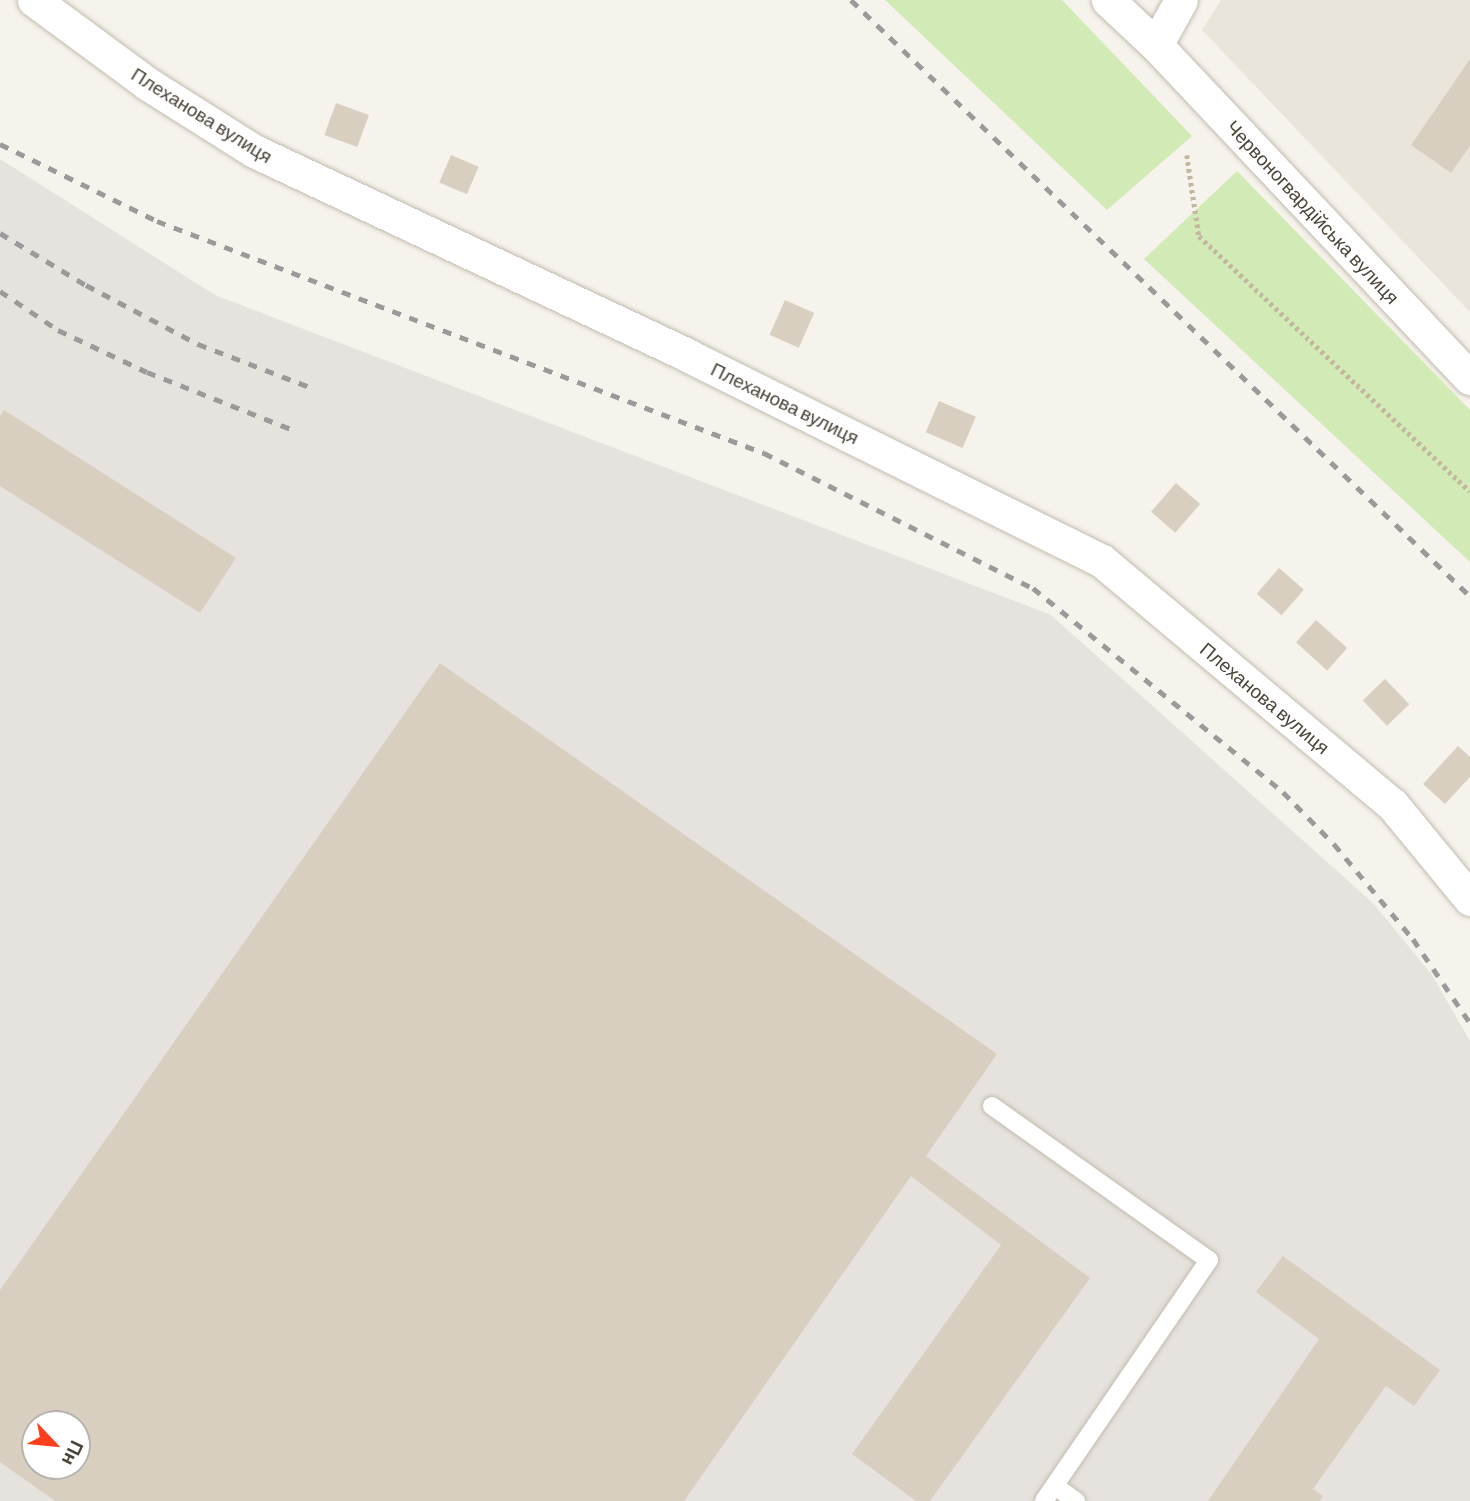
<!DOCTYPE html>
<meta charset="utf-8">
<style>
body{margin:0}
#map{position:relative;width:1470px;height:1501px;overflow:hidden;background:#f6f3ec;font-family:Barlow,sans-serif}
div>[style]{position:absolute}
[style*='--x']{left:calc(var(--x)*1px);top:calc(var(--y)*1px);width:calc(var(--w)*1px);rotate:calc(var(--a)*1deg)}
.residential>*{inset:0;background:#eae5da}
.industrial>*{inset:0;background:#e6e2dd}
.green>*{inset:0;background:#d2eab5}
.building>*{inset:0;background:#d8cfc1;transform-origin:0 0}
.path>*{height:4.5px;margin-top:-2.25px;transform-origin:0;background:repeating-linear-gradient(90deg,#c4b79f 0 3.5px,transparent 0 7px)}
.roads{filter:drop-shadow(0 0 2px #c2bbae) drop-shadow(0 0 2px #c2bbae)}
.lane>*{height:18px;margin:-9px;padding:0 9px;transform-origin:9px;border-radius:9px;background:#fff}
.street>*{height:33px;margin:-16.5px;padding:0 16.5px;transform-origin:16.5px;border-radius:16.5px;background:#fff}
.rail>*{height:5px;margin-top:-2.5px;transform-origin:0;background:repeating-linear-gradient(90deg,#9a9a9a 0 9px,transparent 0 18px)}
span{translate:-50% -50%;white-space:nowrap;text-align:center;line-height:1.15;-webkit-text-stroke:6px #fff;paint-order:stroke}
.street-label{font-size:19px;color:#4b4439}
.north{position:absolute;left:21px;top:1410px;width:70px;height:70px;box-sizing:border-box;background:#fff;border:2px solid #b7b4b0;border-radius:50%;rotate:116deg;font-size:19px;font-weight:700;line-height:28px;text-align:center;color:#4b4439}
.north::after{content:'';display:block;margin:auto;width:24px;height:32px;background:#fc3f1d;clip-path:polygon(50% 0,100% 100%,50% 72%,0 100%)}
</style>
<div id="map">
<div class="residential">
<i style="clip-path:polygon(1221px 0,1470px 0,1470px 312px,1202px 30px)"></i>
</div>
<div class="industrial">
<i style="clip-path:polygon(evenodd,0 159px,215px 295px,1051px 615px,1373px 903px,1432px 975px,1470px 1041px,1470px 1501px,0 1501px,0 159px,35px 1424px,77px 1424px,77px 1466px,35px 1466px,35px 1424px)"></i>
</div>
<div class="green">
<i style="clip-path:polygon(885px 0,1062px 0,1192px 136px,1107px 210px)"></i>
<i style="clip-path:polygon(1237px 171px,1470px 410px,1470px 562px,1144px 259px)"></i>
</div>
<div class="building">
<i style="clip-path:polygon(1470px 59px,1470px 146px,1451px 173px,1411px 145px)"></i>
<i style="left:336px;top:103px;width:35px;height:34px;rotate:20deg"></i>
<i style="left:451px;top:155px;width:30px;height:30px;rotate:23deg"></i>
<i style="left:785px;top:300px;width:32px;height:38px;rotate:24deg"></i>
<i style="left:939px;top:401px;width:40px;height:34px;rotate:23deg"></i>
<i style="clip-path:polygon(4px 410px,236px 558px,200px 613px,0 486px,0 416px)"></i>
<i style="left:1176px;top:483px;width:32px;height:38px;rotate:41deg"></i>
<i style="left:1279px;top:568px;width:33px;height:34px;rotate:41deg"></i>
<i style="left:1316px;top:620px;width:42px;height:30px;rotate:42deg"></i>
<i style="clip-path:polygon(evenodd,440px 663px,997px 1054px,926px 1156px,1090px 1278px,930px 1501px,916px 1501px,852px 1454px,1001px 1245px,911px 1176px,684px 1501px,55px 1501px,0 1462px,0 1290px,440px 663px,35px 1424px,77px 1424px,77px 1466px,35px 1466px,35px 1424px)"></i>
<i style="left:1385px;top:679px;width:35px;height:31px;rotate:46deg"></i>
<i style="clip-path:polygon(1458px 746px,1470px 757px,1470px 777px,1445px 804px,1423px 784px)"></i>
<i style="clip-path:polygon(1283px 1256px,1440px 1370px,1414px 1406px,1386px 1386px,1313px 1489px,1323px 1496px,1320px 1501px,1208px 1501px,1319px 1339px,1256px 1292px)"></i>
</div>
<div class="path">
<i style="--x:1187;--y:155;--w:82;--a:81.6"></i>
<i style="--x:1199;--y:236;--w:372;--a:43.3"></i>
</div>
<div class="roads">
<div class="lane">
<i style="--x:992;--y:1106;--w:266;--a:35.4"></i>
<i style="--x:1209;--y:1260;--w:292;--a:124.4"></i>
<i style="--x:1055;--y:1486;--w:26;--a:36"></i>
</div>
<div class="street">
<i style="--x:34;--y:0;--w:142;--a:36.4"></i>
<i style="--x:148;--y:84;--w:125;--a:32.3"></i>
<i style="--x:254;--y:151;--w:481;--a:25.2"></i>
<i style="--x:689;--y:356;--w:461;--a:26.4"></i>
<i style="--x:1102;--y:561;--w:378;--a:40"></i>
<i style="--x:1392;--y:804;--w:123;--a:50.6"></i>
<i style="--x:1108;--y:0;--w:66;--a:43.2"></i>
<i style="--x:1156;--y:45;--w:458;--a:46.7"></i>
<i style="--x:1156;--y:45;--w:51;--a:-60.9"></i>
</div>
</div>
<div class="rail">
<i style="--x:851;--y:0;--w:859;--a:43.92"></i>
<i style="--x:0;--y:144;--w:175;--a:26.1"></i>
<i style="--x:157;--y:221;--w:650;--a:20.92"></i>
<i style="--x:764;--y:453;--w:301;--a:26.7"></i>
<i style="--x:1033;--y:588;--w:323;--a:39.2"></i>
<i style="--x:1283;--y:792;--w:73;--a:45.6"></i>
<i style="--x:1334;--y:844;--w:124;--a:50.3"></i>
<i style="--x:1413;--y:939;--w:102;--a:55.8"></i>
<i style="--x:0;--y:233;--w:100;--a:31.2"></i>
<i style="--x:86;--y:285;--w:127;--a:27.8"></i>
<i style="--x:198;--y:344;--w:122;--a:21.1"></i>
<i style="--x:0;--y:291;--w:70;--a:33.9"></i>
<i style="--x:58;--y:330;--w:98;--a:25.3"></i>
<i style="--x:147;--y:372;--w:155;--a:21.6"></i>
</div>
<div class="street-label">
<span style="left:202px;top:115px;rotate:32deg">Плеханова вулиця</span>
<span style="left:1313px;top:212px;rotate:47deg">Червоногвардійська вулиця</span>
<span style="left:785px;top:403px;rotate:26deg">Плеханова вулиця</span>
<span style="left:1265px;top:698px;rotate:40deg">Плеханова вулиця</span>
</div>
<div class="north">Пн</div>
</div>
